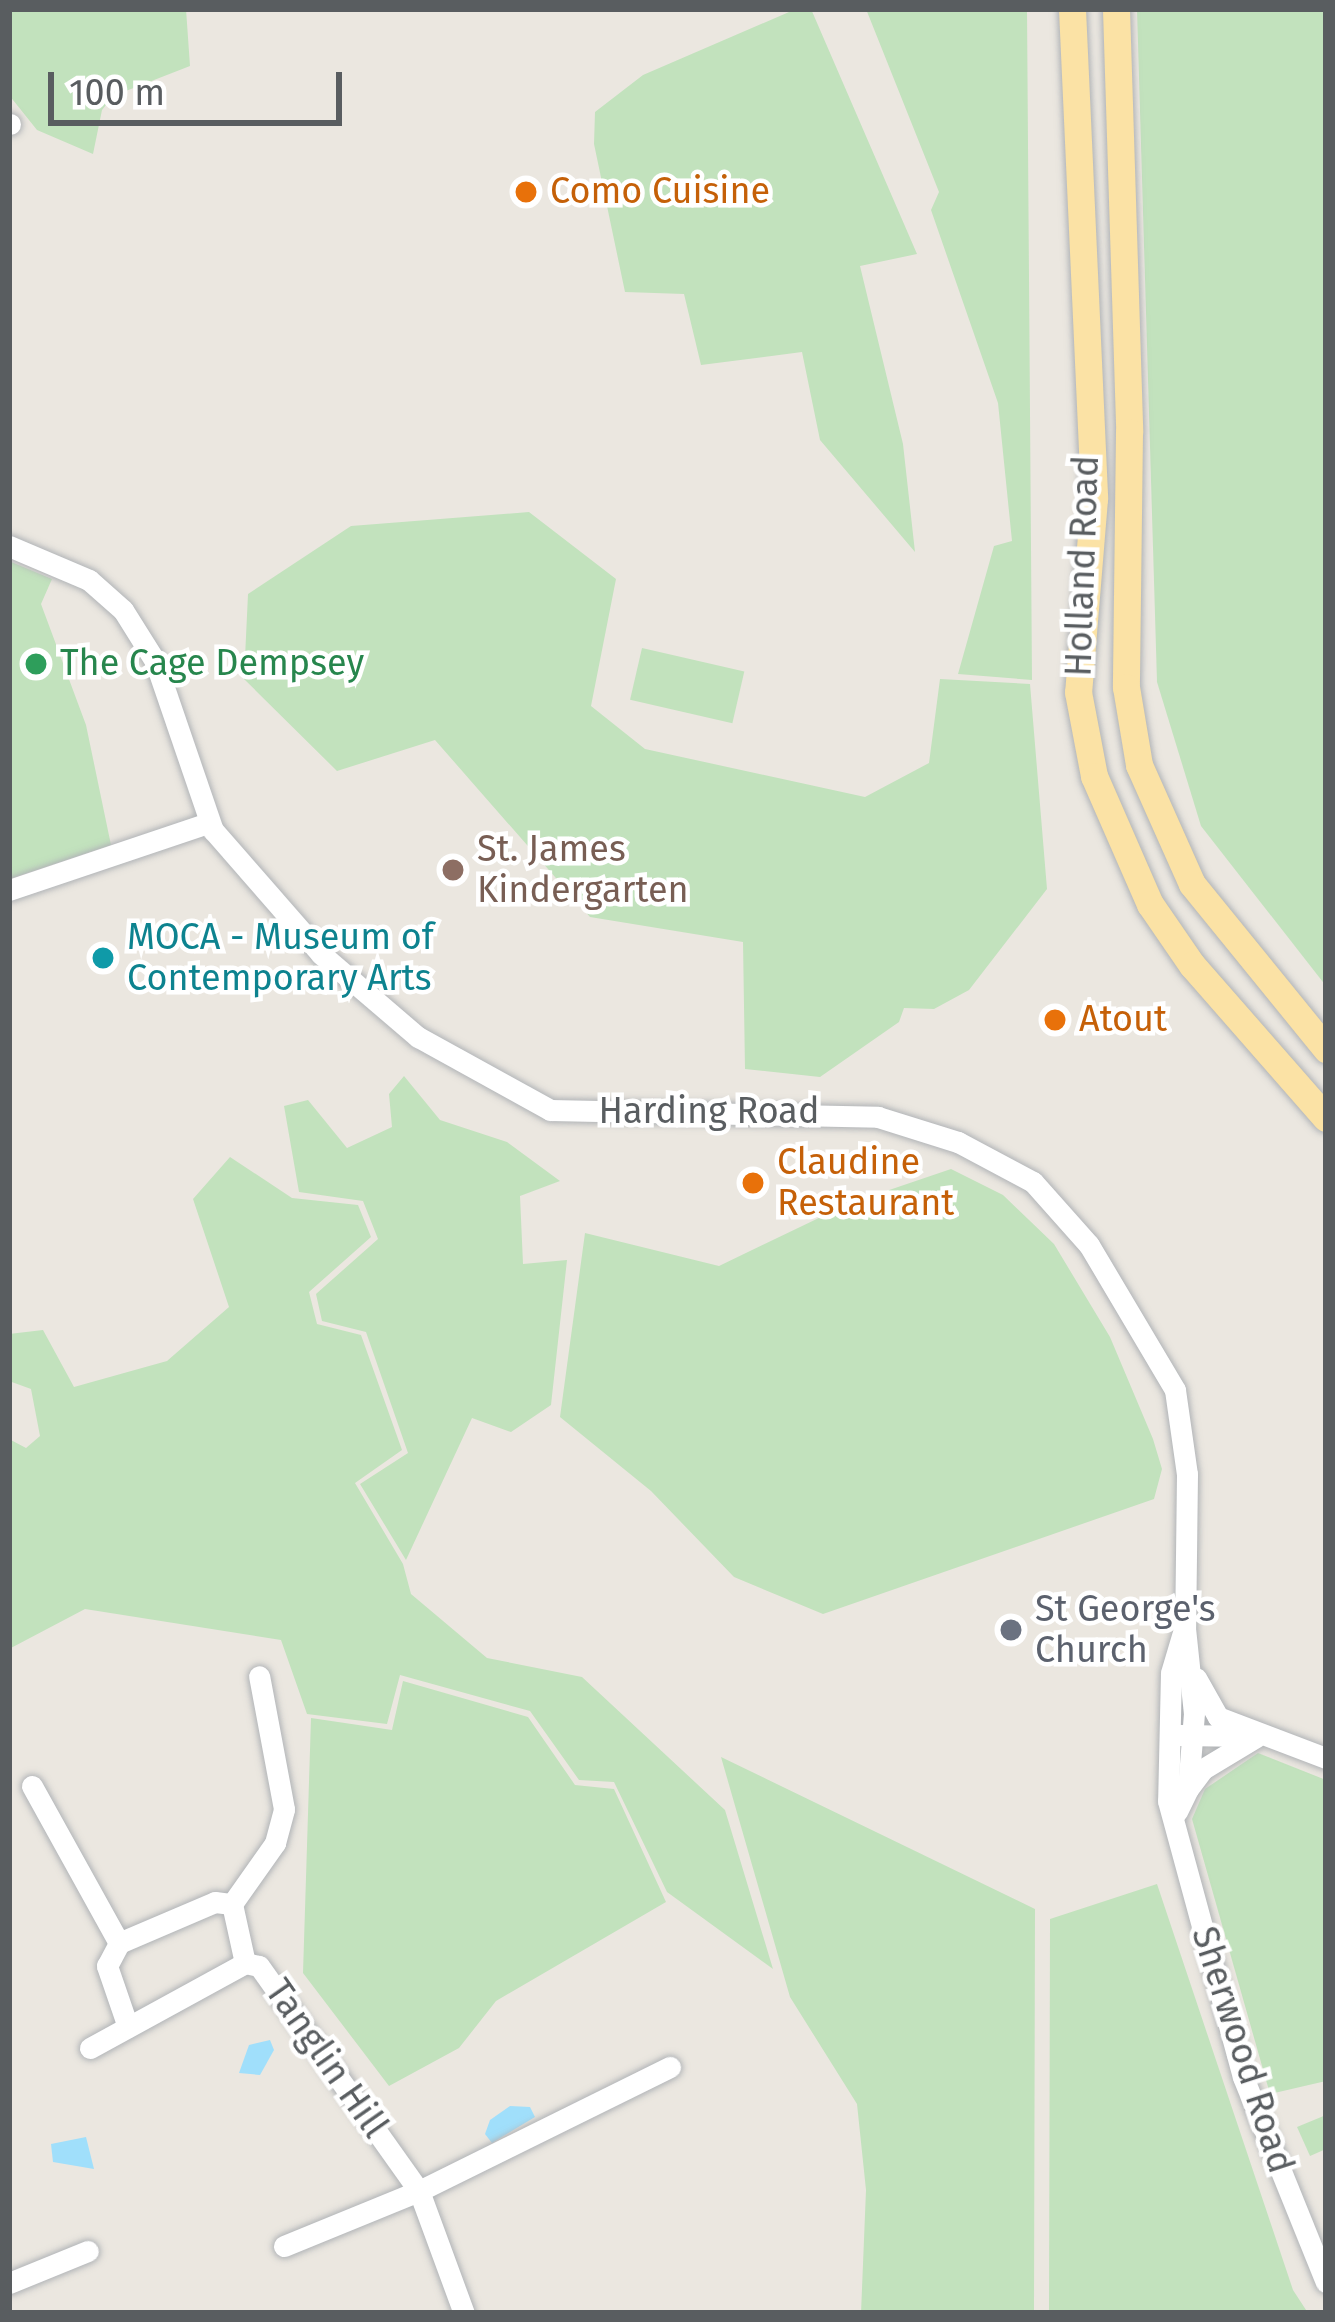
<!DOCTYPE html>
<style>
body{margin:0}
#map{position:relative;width:1335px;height:2322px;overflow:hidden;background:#ebe7e0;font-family:"Fira Sans",sans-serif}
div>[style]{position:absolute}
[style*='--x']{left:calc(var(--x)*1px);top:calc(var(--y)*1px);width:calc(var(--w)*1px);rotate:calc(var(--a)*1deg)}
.green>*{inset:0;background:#c2e2bd;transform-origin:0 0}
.water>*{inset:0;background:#a0dffb}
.roads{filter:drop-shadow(0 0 3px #b1b4b7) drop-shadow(0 0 3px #b1b4b7)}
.minor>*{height:21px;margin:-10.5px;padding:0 10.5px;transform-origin:10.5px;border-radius:10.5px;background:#fff}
.major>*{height:27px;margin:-13.5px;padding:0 13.5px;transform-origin:13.5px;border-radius:13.5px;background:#fbe2a5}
.dots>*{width:33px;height:33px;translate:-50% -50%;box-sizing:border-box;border:6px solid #fff;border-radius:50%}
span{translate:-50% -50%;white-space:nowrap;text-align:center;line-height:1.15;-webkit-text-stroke:9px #fff;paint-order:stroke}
.food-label{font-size:36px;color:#c56008}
.left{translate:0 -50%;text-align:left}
.street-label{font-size:36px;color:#595d60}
.leisure-label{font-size:36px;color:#27864d}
.education-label{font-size:36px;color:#785e54}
.culture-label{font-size:36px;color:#0d838f}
.worship-label{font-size:36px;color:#5b616d}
.frame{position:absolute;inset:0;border:12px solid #595d60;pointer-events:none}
.scale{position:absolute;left:48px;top:72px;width:294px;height:54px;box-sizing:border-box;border:6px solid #595d60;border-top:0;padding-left:15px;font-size:36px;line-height:42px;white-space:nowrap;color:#595d60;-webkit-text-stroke:9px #fff;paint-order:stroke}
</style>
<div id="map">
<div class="green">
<i style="clip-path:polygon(9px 9px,186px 9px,190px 66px,113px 96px,102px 110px,93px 154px,37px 130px,9px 95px)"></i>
<i style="clip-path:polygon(796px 9px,811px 9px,917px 254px,860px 266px,903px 444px,915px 552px,820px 440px,802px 352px,701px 365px,684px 294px,625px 292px,594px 144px,595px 112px,643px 75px)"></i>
<i style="clip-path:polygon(866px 9px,1027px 9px,1032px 680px,958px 674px,994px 546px,1012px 541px,998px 403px,931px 210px,939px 192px)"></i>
<i style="clip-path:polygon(1137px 9px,1326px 9px,1326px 986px,1201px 826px,1157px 682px)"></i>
<i style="clip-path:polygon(529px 512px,616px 579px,591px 706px,645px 749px,865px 797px,929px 763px,940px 679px,1030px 684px,1047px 889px,969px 990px,934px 1009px,904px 1008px,899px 1022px,820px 1077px,745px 1069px,743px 942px,590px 917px,435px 740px,337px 771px,244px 679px,248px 594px,351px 526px)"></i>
<i style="clip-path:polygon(9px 561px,52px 579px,41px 604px,86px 725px,111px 845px,9px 879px)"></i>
<i style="left:642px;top:648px;width:105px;height:53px;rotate:13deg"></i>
<i style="clip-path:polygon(404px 1076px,440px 1120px,507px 1142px,560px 1181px,520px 1196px,523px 1264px,567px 1260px,551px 1405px,511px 1432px,472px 1418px,406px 1560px,360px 1484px,408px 1453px,366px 1332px,322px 1321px,316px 1294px,378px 1239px,363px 1201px,299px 1192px,284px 1106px,308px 1100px,347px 1148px,392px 1127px,389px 1094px)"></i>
<i style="clip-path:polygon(230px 1157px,292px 1198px,358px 1205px,371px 1237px,309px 1292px,317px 1324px,361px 1335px,402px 1450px,355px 1483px,403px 1564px,411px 1594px,487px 1658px,582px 1677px,725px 1810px,773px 1969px,667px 1892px,614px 1782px,579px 1780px,530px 1711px,400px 1675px,387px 1724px,307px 1714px,281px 1640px,85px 1609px,9px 1649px,9px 1439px,26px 1448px,40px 1436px,31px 1389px,9px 1381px,9px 1334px,43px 1330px,74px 1387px,167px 1361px,229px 1307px,193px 1199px)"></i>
<i style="clip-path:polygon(951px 1169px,1003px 1195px,1054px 1244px,1110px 1337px,1153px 1439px,1162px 1469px,1154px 1499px,823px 1614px,734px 1577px,651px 1491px,560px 1417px,585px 1233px,719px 1266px,848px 1204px)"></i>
<i style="clip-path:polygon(403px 1681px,528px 1717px,575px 1785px,614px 1789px,666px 1902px,496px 2001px,459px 2048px,389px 2086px,303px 1973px,311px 1718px,392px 1730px)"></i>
<i style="clip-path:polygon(1258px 1753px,1326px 1780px,1326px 2081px,1270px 2094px,1192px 1819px,1205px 1789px)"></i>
<i style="clip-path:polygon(721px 1757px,1035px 1909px,1034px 2313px,861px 2313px,866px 2190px,857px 2104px,790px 1997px)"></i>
<i style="clip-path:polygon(1157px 1884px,1293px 2290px,1308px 2313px,1049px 2313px,1050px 1919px)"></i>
<i style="clip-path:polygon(1326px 2115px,1326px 2149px,1310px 2156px,1297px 2127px)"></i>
</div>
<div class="water">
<i style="clip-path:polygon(270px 2040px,274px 2050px,260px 2075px,239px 2073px,249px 2045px)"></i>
<i style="clip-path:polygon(510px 2106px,530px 2107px,535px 2117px,492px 2143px,485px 2134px,490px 2120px)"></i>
<i style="clip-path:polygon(86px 2137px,94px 2169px,53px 2162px,51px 2144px)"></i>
</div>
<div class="roads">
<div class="minor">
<i style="--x:9;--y:124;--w:1;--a:0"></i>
<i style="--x:9;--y:546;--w:87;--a:23"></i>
<i style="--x:89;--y:580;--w:45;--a:41.4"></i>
<i style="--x:123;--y:610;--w:60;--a:57.9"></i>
<i style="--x:155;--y:661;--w:179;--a:71.1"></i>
<i style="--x:213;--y:830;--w:164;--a:48.9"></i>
<i style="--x:321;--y:954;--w:128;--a:40.6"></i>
<i style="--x:418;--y:1037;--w:151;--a:28.9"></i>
<i style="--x:550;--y:1110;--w:328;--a:1.2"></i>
<i style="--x:878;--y:1117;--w:84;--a:17.4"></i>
<i style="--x:958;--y:1142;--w:85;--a:28.1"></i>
<i style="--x:1033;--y:1182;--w:84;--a:48.4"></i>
<i style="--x:1089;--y:1245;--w:169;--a:59.3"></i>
<i style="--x:1175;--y:1390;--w:85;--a:81.9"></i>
<i style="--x:1187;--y:1474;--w:154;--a:90.7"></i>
<i style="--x:1185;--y:1628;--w:85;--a:84"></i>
<i style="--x:1194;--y:1713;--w:76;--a:94.5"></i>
<i style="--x:1188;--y:1789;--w:25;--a:116"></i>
<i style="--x:9;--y:890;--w:210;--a:-18.6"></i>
<i style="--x:1184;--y:1629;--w:46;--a:106.5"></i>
<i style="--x:1171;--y:1673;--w:128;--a:91.3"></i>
<i style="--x:1168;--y:1801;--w:286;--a:74.8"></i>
<i style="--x:1243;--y:2077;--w:221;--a:68"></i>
<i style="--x:1196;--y:1678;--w:45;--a:60.6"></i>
<i style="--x:1218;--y:1717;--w:116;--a:20.8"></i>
<i style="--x:1179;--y:1735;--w:71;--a:0.8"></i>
<i style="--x:32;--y:1786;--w:179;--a:61"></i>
<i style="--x:1188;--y:1789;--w:25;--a:-53"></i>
<i style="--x:1203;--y:1769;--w:62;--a:-31.1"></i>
<i style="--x:245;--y:1963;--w:60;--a:-102.4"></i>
<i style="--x:232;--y:1904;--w:75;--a:-54.8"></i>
<i style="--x:275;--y:1843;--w:35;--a:-75"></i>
<i style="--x:284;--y:1809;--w:135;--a:-100.6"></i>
<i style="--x:128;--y:2027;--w:65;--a:-109"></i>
<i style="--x:107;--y:1966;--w:26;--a:-62"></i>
<i style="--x:119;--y:1943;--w:104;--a:-23.1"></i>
<i style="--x:215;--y:1902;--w:17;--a:7"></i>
<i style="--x:90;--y:2048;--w:177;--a:-28.7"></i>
<i style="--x:245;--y:1963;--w:14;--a:12"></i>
<i style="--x:259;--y:1966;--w:276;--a:54.6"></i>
<i style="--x:419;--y:2191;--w:130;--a:69.8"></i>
<i style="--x:284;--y:2246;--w:146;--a:-22.2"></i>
<i style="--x:419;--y:2191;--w:280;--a:-26.3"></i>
<i style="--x:9;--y:2283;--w:85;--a:-22.1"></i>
</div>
<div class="major">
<i style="--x:1072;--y:9;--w:490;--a:87.4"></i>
<i style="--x:1094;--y:499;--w:194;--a:94.7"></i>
<i style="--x:1078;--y:692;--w:86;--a:79.2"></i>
<i style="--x:1094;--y:776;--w:140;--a:66.4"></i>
<i style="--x:1150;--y:904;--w:74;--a:55.5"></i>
<i style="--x:1192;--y:965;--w:203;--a:48.8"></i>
<i style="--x:1116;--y:9;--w:423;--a:88.2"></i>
<i style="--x:1129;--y:432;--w:255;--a:90.7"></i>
<i style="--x:1126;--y:687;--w:79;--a:80.5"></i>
<i style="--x:1139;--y:765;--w:130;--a:66"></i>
<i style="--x:1192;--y:884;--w:213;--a:50.9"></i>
</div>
</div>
<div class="dots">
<i style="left:526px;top:192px;background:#e8710a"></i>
<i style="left:36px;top:664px;background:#2e9e5b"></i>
<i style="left:453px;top:870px;background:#8d6e63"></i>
<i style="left:103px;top:958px;background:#0f9aa8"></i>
<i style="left:1055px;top:1020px;background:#e8710a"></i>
<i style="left:753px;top:1183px;background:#e8710a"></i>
<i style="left:1011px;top:1630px;background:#6b7280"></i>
</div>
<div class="food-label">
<span class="left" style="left:550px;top:192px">Como Cuisine</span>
<span class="left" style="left:1079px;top:1020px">Atout</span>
<span class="left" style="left:777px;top:1183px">Claudine<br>Restaurant</span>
</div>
<div class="street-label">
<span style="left:1083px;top:566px;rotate:-88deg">Holland Road</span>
<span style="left:709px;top:1112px">Harding Road</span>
<span style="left:1242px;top:2050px;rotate:72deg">Sherwood Road</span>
<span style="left:326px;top:2059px;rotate:55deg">Tanglin Hill</span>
</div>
<div class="leisure-label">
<span class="left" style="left:60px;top:664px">The Cage Dempsey</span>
</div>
<div class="education-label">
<span class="left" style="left:477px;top:870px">St. James<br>Kindergarten</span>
</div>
<div class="culture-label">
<span class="left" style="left:127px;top:958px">MOCA - Museum of<br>Contemporary Arts</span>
</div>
<div class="worship-label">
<span class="left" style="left:1035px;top:1630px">St George's<br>Church</span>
</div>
<div class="frame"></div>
<div class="scale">100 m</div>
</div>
